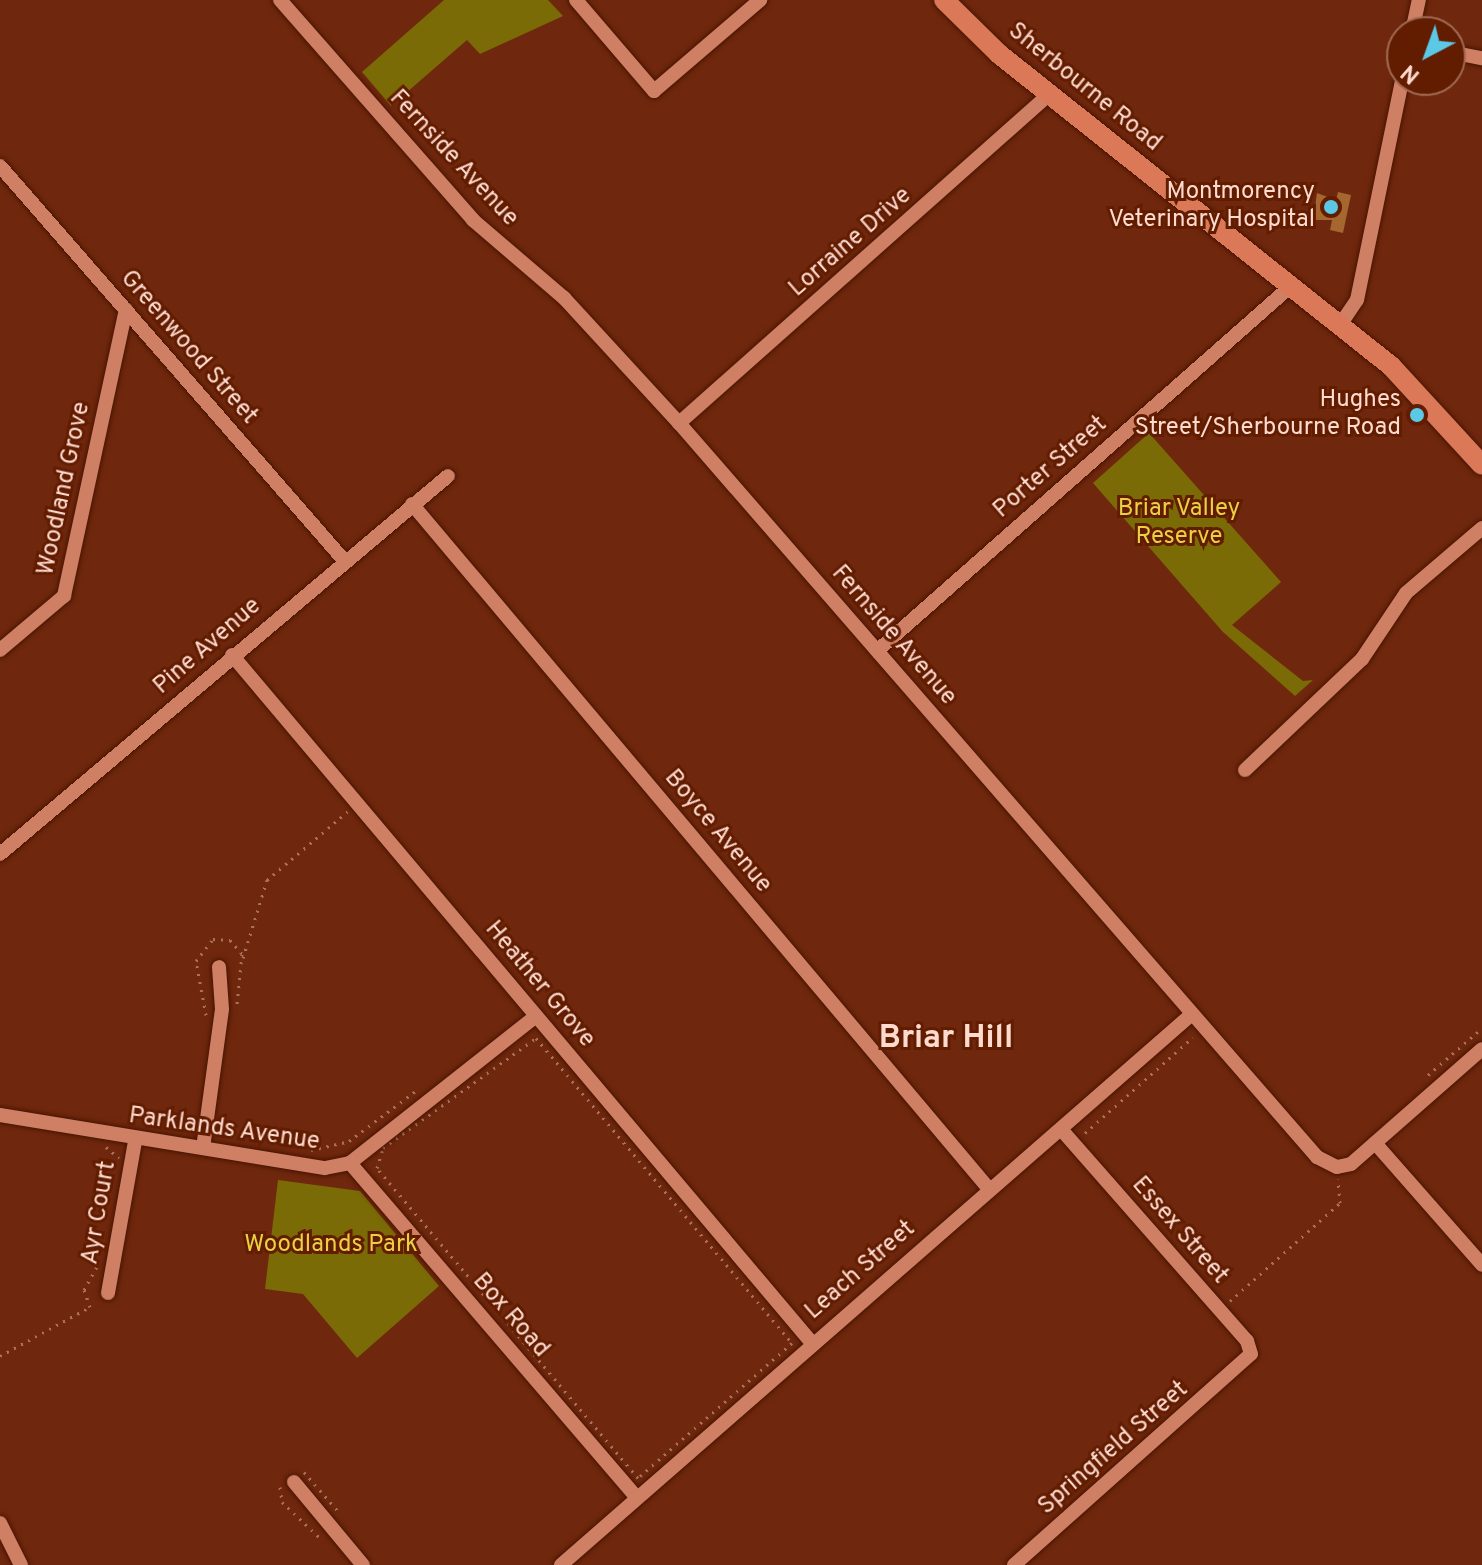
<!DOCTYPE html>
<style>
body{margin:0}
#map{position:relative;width:1482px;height:1565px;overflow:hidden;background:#6f280d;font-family:Overpass,sans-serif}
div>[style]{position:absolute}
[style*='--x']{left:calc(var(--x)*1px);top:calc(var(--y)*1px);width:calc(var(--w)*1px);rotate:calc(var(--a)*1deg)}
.green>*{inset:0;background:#7a6b07}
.building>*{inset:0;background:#a5662f}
.path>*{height:3px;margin-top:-1.5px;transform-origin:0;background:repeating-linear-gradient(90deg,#aa725d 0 2px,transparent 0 8px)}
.roads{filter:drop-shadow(0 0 2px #491402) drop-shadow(0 0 2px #491402)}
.minor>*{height:14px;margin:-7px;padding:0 7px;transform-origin:7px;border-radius:7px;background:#cf7f64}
.major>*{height:20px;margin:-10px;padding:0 10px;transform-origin:10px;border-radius:10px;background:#da7857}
.dots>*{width:22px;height:22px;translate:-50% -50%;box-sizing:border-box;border:4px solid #621c00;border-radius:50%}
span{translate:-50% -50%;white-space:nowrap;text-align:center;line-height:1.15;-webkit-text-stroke:6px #621c00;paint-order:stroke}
.street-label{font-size:24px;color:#fedacf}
.poi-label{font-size:24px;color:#fedacf}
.right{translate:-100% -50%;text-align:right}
.park-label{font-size:24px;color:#e9d145}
.district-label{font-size:32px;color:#fedacf;font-weight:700}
.north{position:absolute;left:1386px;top:16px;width:80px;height:80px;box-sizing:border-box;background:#621c00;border:2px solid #a06853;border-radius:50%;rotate:221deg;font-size:22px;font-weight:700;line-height:32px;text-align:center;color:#fedacf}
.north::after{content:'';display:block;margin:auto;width:28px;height:36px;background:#5bc8e6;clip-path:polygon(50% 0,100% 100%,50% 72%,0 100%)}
</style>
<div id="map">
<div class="green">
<i style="clip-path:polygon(444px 0,548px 0,563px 16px,480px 54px,467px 40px,391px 106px,362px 72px)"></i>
<i style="clip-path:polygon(1149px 433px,1281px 582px,1232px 625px,1303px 681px,1313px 680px,1295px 696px,1223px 632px,1093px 483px)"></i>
<i style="clip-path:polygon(278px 1180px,360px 1191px,439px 1286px,357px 1358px,303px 1294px,265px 1289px)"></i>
</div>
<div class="building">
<i style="clip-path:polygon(1338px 192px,1351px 195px,1343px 233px,1330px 230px,1332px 220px,1313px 220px,1317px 193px,1336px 200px)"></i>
</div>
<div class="path">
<i style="--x:243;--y:958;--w:82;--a:-72.9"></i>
<i style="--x:267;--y:880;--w:106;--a:-40.4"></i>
<i style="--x:206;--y:1015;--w:55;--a:-100.5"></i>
<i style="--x:196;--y:961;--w:28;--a:-52"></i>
<i style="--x:213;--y:939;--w:17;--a:3"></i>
<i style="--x:230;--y:940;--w:18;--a:49"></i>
<i style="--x:242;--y:954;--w:50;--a:95.7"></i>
<i style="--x:536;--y:1038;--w:398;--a:50"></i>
<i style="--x:792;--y:1343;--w:205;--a:138.8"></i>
<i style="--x:638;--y:1478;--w:405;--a:-130.1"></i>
<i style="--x:377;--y:1168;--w:21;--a:-73"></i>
<i style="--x:383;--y:1148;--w:188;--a:-35.7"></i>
<i style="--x:1428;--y:1075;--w:72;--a:-41"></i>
<i style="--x:1085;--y:1133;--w:144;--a:-41.6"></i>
<i style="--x:106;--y:1147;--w:17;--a:40"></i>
<i style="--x:311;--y:1150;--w:39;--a:-13"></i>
<i style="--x:349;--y:1141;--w:85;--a:-36.9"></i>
<i style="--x:1230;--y:1301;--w:147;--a:-41.7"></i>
<i style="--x:1340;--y:1203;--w:24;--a:-95"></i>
<i style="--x:0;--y:1356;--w:102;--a:-28.6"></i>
<i style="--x:90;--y:1307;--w:18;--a:-109"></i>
<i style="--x:84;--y:1290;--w:31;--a:-61"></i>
<i style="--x:304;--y:1472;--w:52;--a:48.9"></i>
<i style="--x:280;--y:1487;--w:15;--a:82"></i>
<i style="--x:282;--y:1502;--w:54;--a:43.5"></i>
</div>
<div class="roads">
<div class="minor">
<i style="--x:280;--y:0;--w:293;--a:48.7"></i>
<i style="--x:473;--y:220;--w:120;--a:40.6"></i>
<i style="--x:564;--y:298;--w:170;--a:47.4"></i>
<i style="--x:679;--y:423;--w:973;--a:49"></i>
<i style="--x:1317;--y:1157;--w:22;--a:27"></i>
<i style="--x:1337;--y:1167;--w:14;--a:-12"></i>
<i style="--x:1351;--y:1164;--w:174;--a:-41.3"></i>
<i style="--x:576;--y:0;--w:120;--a:49.4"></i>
<i style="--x:654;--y:91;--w:140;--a:-40.6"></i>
<i style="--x:1412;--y:32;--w:33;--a:-78"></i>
<i style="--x:1450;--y:52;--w:33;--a:11"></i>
<i style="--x:0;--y:166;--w:522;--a:48.89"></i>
<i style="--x:1340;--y:325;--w:30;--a:-56"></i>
<i style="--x:1357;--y:300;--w:225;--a:-78.4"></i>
<i style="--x:679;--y:423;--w:496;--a:-41.6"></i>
<i style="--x:412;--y:504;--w:896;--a:49.89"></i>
<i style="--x:0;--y:650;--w:84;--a:-40.2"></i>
<i style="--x:64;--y:596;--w:293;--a:-77.8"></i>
<i style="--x:877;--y:651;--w:552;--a:-41.4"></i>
<i style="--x:232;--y:655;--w:900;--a:49.87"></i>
<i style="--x:1245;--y:770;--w:161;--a:-43.5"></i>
<i style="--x:1362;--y:659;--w:79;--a:-56.3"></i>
<i style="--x:1406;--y:593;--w:100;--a:-40.5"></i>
<i style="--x:0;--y:854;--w:586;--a:-40.16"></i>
<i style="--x:0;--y:1115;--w:329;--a:9.3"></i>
<i style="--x:325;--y:1168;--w:25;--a:-11"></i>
<i style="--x:350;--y:1163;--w:237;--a:-38.3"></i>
<i style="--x:1375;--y:1143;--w:162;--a:48.7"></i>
<i style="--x:203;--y:1148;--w:140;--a:-82.2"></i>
<i style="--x:222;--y:1009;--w:42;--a:-94.1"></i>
<i style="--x:350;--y:1163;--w:441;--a:49.4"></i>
<i style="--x:108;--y:1293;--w:154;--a:-79.9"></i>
<i style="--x:294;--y:1482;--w:108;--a:50.3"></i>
<i style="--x:0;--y:1523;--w:47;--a:63.4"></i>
<i style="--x:561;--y:1565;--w:838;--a:-41.13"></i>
<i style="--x:1014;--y:1565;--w:317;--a:-41.7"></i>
<i style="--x:1251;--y:1354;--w:14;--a:-107"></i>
<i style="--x:1247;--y:1341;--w:282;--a:-131.3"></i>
</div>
<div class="major">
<i style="--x:944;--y:0;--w:77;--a:44.5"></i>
<i style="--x:999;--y:54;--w:501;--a:38.52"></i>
<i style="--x:1391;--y:366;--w:134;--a:47.4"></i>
</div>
</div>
<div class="dots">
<i style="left:1331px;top:207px;background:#5bc8e6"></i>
<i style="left:1417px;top:415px;background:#5bc8e6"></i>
</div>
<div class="street-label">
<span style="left:1084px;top:88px;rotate:39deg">Sherbourne Road</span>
<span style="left:453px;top:159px;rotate:47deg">Fernside Avenue</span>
<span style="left:851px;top:243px;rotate:-41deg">Lorraine Drive</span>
<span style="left:188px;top:348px;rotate:49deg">Greenwood Street</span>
<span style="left:1051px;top:468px;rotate:-41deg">Porter Street</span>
<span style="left:65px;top:489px;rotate:-78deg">Woodland Grove</span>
<span style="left:893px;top:636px;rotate:49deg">Fernside Avenue</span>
<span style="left:208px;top:647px;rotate:-41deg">Pine Avenue</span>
<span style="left:717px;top:832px;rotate:50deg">Boyce Avenue</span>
<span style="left:539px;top:985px;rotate:50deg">Heather Grove</span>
<span style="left:224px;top:1130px;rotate:8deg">Parklands Avenue</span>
<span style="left:100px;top:1213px;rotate:-80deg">Ayr Court</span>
<span style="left:1179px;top:1231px;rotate:49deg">Essex Street</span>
<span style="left:861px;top:1271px;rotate:-41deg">Leach Street</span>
<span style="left:510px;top:1316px;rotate:49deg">Box Road</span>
<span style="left:1114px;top:1449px;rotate:-41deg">Springfield Street</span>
</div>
<div class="poi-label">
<span class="right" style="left:1315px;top:207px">Montmorency<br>Veterinary Hospital</span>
<span class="right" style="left:1401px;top:415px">Hughes<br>Street/Sherbourne Road</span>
</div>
<div class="park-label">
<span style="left:1179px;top:524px">Briar Valley<br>Reserve</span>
<span style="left:331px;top:1246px">Woodlands Park</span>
</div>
<div class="district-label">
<span style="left:946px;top:1039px">Briar Hill</span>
</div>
<div class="north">N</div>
</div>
